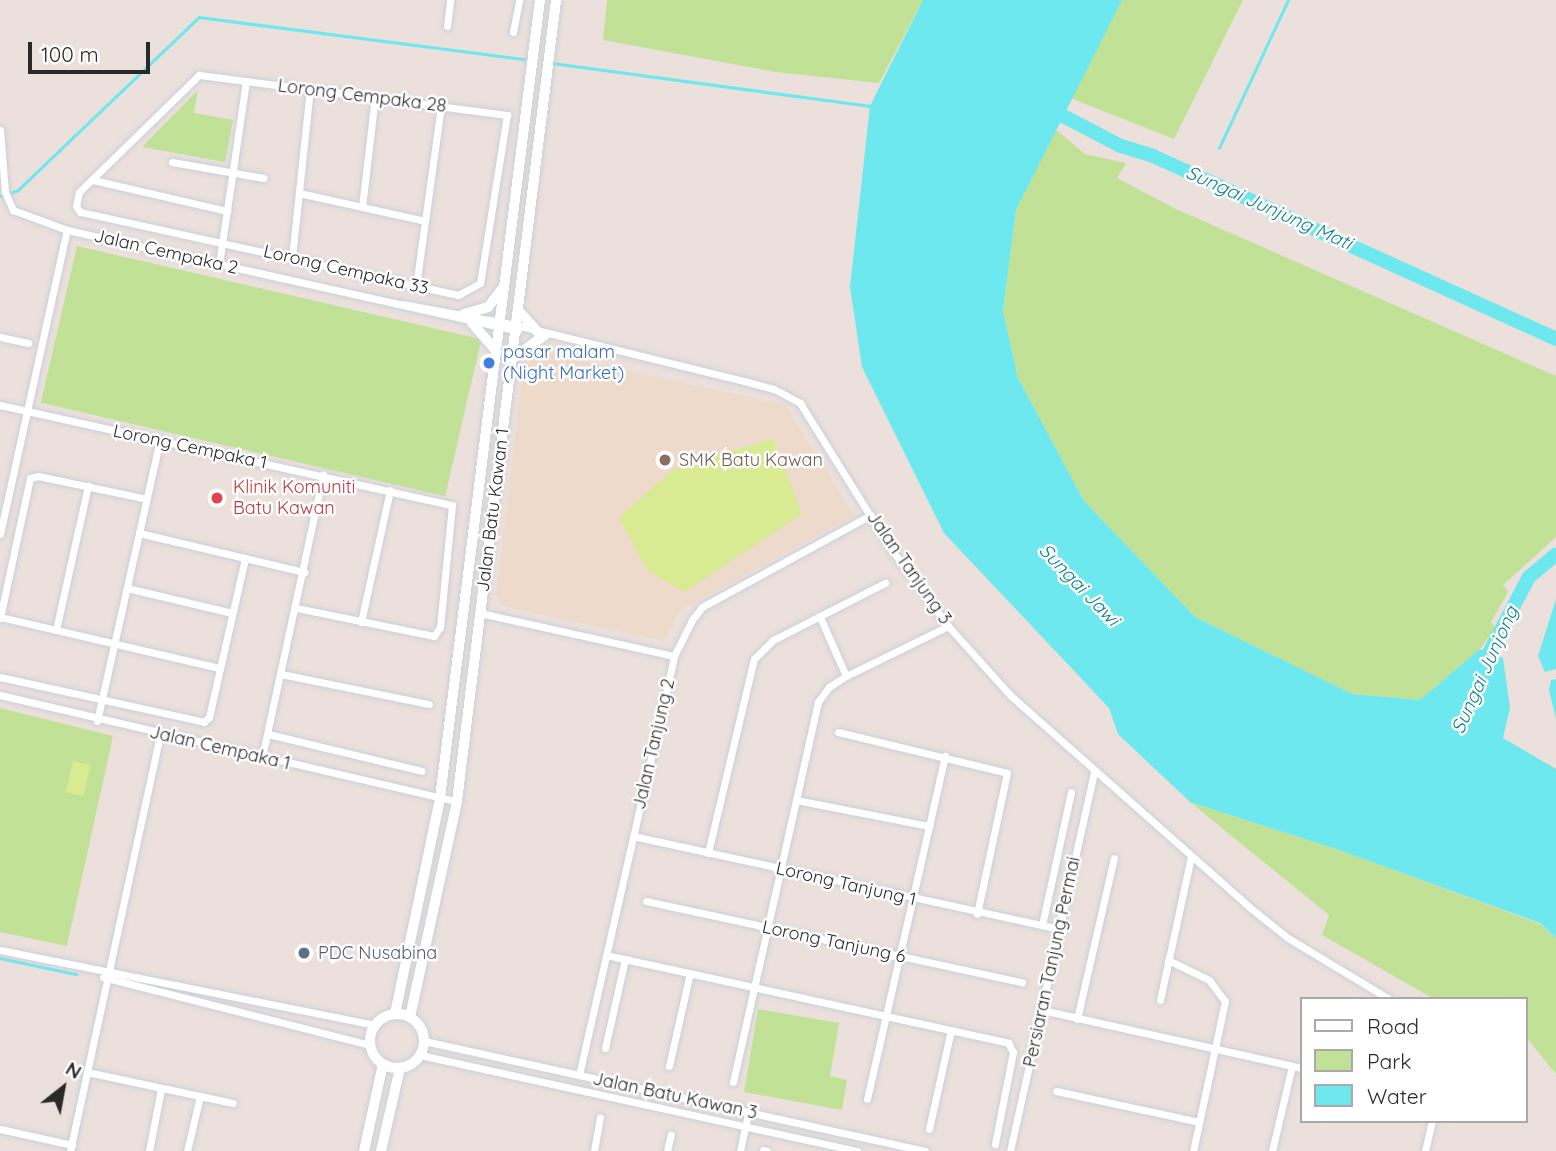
<!DOCTYPE html>
<style>
body{margin:0}
#map{position:relative;width:1556px;height:1151px;overflow:hidden;background:#ebe0db;font-family:Quicksand,sans-serif}
div>[style]{position:absolute}
[style*='--x']{left:calc(var(--x)*1px);top:calc(var(--y)*1px);width:calc(var(--w)*1px);rotate:calc(var(--a)*1deg)}
.education>*{inset:0;background:#eddaca}
.green>*{inset:0;background:#c1e296;transform-origin:0 0}
.pitch>*{inset:0;background:#d8ea92;transform-origin:0 0}
.water>*{inset:0;background:#6de8ee}
.stream>*{height:2.5px;margin:-1.25px;padding:0 1.25px;transform-origin:1.25px;border-radius:1.25px;background:#6de8ee}
.river>*{height:14px;margin:-7px;padding:0 7px;transform-origin:7px;border-radius:7px;background:#6de8ee}
.roads{filter:drop-shadow(0 0 2px #c9d0db) drop-shadow(0 0 2px #c9d0db)}
.street>*{height:7px;margin:-3.5px;padding:0 3.5px;transform-origin:3.5px;border-radius:3.5px;background:#fff}
.secondary>*{height:10px;margin:-5px;padding:0 5px;transform-origin:5px;border-radius:5px;background:#fff}
.secondary>.ring{margin:-5px;padding:0;box-sizing:content-box;background:none;border:10px solid #fff;border-radius:50%}
.dots>*{width:19px;height:19px;translate:-50% -50%;box-sizing:border-box;border:4px solid #fff;border-radius:50%}
span{translate:-50% -50%;white-space:nowrap;text-align:center;line-height:1.15;-webkit-text-stroke:5px #fff;paint-order:stroke}
.street-label{font-size:18px;color:#292929}
.shop-label{font-size:18px;color:#366cbe}
.left{translate:0 -50%;text-align:left}
.education-label{font-size:18px;color:#785e54}
.health-label{font-size:18px;color:#be3a42}
.service-label{font-size:18px;color:#4e5e75}
.water-label{font-size:19px;color:#0d8192;font-style:italic}
.legend{position:absolute;left:1300px;top:997px;width:228px;height:126px;box-sizing:border-box;background:#fff;border:2px solid #a9a9a9;margin:0;padding:9px 12px;list-style:none;font-size:21px;color:#292929}
.legend li{display:flex;align-items:center;gap:14px;height:35px}
.legend b{width:35px;border:2px solid #a9a9a9}
.north{position:absolute;left:28px;top:1053px;width:70px;height:70px;-webkit-text-stroke:5px #fff;paint-order:stroke;rotate:31deg;font-size:19px;font-weight:700;line-height:28px;text-align:center;color:#292929}
.north::after{content:'';display:block;margin:auto;width:24px;height:32px;background:#292929;clip-path:polygon(50% 0,100% 100%,50% 72%,0 100%)}
.scale{position:absolute;left:28px;top:42px;width:122px;height:32px;box-sizing:border-box;border:4px solid #292929;border-top:0;padding-left:9px;font-size:21px;line-height:24px;white-space:nowrap;color:#292929;-webkit-text-stroke:5px #fff;paint-order:stroke}
</style>
<div id="map">
<div class="education">
<i style="clip-path:polygon(540px 352px,785px 405px,854px 515px,680px 610px,664px 641px,502px 606px,496px 594px,524px 363px)"></i>
</div>
<div class="green">
<i style="clip-path:polygon(607px 0,923px 0,879px 83px,776px 72px,603px 40px)"></i>
<i style="clip-path:polygon(1122px 0,1243px 0,1174px 139px,1070px 98px)"></i>
<i style="clip-path:polygon(198px 90px,194px 113px,233px 120px,225px 162px,142px 147px)"></i>
<i style="clip-path:polygon(1054px 128px,1085px 154px,1126px 163px,1117px 178px,1176px 209px,1556px 376px,1556px 537px,1503px 585px,1508px 592px,1491px 622px,1496px 627px,1480px 649px,1420px 700px,1352px 694px,1195px 617px,1084px 501px,1018px 378px,1003px 311px,1016px 210px)"></i>
<i style="left:77px;top:246px;width:415px;height:161px;rotate:13deg"></i>
<i style="clip-path:polygon(0 708px,113px 736px,67px 946px,0 932px)"></i>
<i style="clip-path:polygon(1190px 802px,1339px 850px,1540px 924px,1556px 938px,1556px 1074px,1526px 1037px,1526px 999px,1434px 999px,1322px 935px,1329px 915px)"></i>
<i style="clip-path:polygon(758px 1009px,839px 1023px,830px 1076px,847px 1080px,842px 1110px,744px 1092px)"></i>
</div>
<div class="pitch">
<i style="clip-path:polygon(773px 439px,802px 514px,684px 592px,647px 570px,619px 517px,676px 468px)"></i>
<i style="left:73px;top:761px;width:18px;height:32px;rotate:13deg"></i>
</div>
<div class="water">
<i style="clip-path:polygon(923px 0,1122px 0,1016px 210px,1003px 311px,1018px 378px,1084px 501px,1195px 617px,1352px 694px,1420px 700px,1480px 649px,1503px 658px,1510px 708px,1503px 738px,1556px 769px,1556px 938px,1540px 923px,1339px 850px,1190px 802px,1118px 734px,1109px 708px,944px 533px,862px 367px,850px 287px,870px 106px)"></i>
<i style="clip-path:polygon(1556px 599px,1556px 669px,1545px 672px,1538px 656px)"></i>
<i style="clip-path:polygon(1556px 679px,1556px 719px,1549px 690px,1551px 680px)"></i>
</div>
<div class="stream">
<i style="--x:552;--y:63;--w:323;--a:7.7"></i>
<i style="--x:1219;--y:148;--w:163;--a:-65"></i>
<i style="--x:0;--y:196;--w:19;--a:-18"></i>
<i style="--x:18;--y:190;--w:250;--a:-43.7"></i>
<i style="--x:199;--y:17;--w:332;--a:7.4"></i>
<i style="--x:0;--y:958;--w:78;--a:11.9"></i>
</div>
<div class="river">
<i style="--x:1044;--y:106;--w:87;--a:27.5"></i>
<i style="--x:1121;--y:146;--w:34;--a:17"></i>
<i style="--x:1153;--y:156;--w:443;--a:24.4"></i>
<i style="--x:1481;--y:668;--w:103;--a:-62.2"></i>
<i style="--x:1529;--y:577;--w:35;--a:-40"></i>
</div>
<div class="roads">
<div class="street">
<i style="--x:447;--y:26;--w:26;--a:-83"></i>
<i style="--x:513;--y:32;--w:33;--a:-79"></i>
<i style="--x:199;--y:75;--w:311;--a:7.4"></i>
<i style="--x:507;--y:115;--w:170;--a:99.1"></i>
<i style="--x:480;--y:283;--w:25;--a:151"></i>
<i style="--x:458;--y:295;--w:387;--a:-167.6"></i>
<i style="--x:80;--y:212;--w:7;--a:-124"></i>
<i style="--x:76;--y:206;--w:14;--a:-78"></i>
<i style="--x:79;--y:192;--w:168;--a:-44.3"></i>
<i style="--x:0;--y:130;--w:62;--a:85.4"></i>
<i style="--x:5;--y:192;--w:20;--a:66"></i>
<i style="--x:13;--y:210;--w:58;--a:20.3"></i>
<i style="--x:67;--y:230;--w:462;--a:12.6"></i>
<i style="--x:172;--y:162;--w:93;--a:9.9"></i>
<i style="--x:93;--y:180;--w:138;--a:13"></i>
<i style="--x:299;--y:193;--w:129;--a:12.5"></i>
<i style="--x:362;--y:207;--w:111;--a:-83.3"></i>
<i style="--x:292;--y:257;--w:169;--a:-83.9"></i>
<i style="--x:219;--y:264;--w:185;--a:-81.6"></i>
<i style="--x:416;--y:286;--w:182;--a:-82.1"></i>
<i style="--x:402;--y:304;--w:116;--a:10.4"></i>
<i style="--x:516;--y:325;--w:235;--a:13.8"></i>
<i style="--x:744;--y:381;--w:31;--a:15"></i>
<i style="--x:774;--y:389;--w:30;--a:28"></i>
<i style="--x:800;--y:403;--w:172;--a:58.1"></i>
<i style="--x:891;--y:549;--w:96;--a:53.5"></i>
<i style="--x:948;--y:626;--w:94;--a:48"></i>
<i style="--x:1011;--y:696;--w:317;--a:41.5"></i>
<i style="--x:1248;--y:906;--w:51;--a:38.7"></i>
<i style="--x:1288;--y:938;--w:118;--a:31.1"></i>
<i style="--x:0;--y:337;--w:29;--a:12"></i>
<i style="--x:0;--y:405;--w:463;--a:12.5"></i>
<i style="--x:452;--y:505;--w:123;--a:95.6"></i>
<i style="--x:440;--y:627;--w:11;--a:124"></i>
<i style="--x:434;--y:636;--w:141;--a:-168.5"></i>
<i style="--x:139;--y:533;--w:170;--a:13.3"></i>
<i style="--x:0;--y:534;--w:311;--a:-77.6"></i>
<i style="--x:127;--y:588;--w:108;--a:13.4"></i>
<i style="--x:480;--y:613;--w:199;--a:12.5"></i>
<i style="--x:0;--y:617;--w:226;--a:13.1"></i>
<i style="--x:820;--y:617;--w:64;--a:66.2"></i>
<i style="--x:0;--y:618;--w:143;--a:-77.9"></i>
<i style="--x:30;--y:478;--w:8;--a:-14"></i>
<i style="--x:38;--y:476;--w:111;--a:11.9"></i>
<i style="--x:361;--y:622;--w:135;--a:-77.6"></i>
<i style="--x:56;--y:630;--w:148;--a:-77.5"></i>
<i style="--x:281;--y:674;--w:151;--a:11.5"></i>
<i style="--x:0;--y:677;--w:209;--a:12.4"></i>
<i style="--x:204;--y:722;--w:7;--a:-45"></i>
<i style="--x:209;--y:717;--w:163;--a:-77.2"></i>
<i style="--x:0;--y:695;--w:469;--a:13.1"></i>
<i style="--x:97;--y:721;--w:288;--a:-77.4"></i>
<i style="--x:838;--y:732;--w:174;--a:13.6"></i>
<i style="--x:1007;--y:773;--w:144;--a:102"></i>
<i style="--x:268;--y:734;--w:158;--a:13.5"></i>
<i style="--x:262;--y:757;--w:289;--a:-77.8"></i>
<i style="--x:796;--y:800;--w:136;--a:11.1"></i>
<i style="--x:633;--y:836;--w:436;--a:12.3"></i>
<i style="--x:708;--y:853;--w:199;--a:-76.7"></i>
<i style="--x:754;--y:659;--w:27;--a:-45"></i>
<i style="--x:773;--y:640;--w:126;--a:-27"></i>
<i style="--x:646;--y:901;--w:385;--a:12.2"></i>
<i style="--x:1042;--y:925;--w:136;--a:-77.7"></i>
<i style="--x:0;--y:950;--w:382;--a:11.3"></i>
<i style="--x:606;--y:955;--w:412;--a:12.3"></i>
<i style="--x:1008;--y:1043;--w:10;--a:61"></i>
<i style="--x:1013;--y:1052;--w:94;--a:101.1"></i>
<i style="--x:1168;--y:960;--w:46;--a:26"></i>
<i style="--x:1209;--y:980;--w:26;--a:53"></i>
<i style="--x:1225;--y:1001;--w:153;--a:102"></i>
<i style="--x:103;--y:977;--w:276;--a:14.3"></i>
<i style="--x:1160;--y:1000;--w:146;--a:-77.8"></i>
<i style="--x:1042;--y:1010;--w:266;--a:12.6"></i>
<i style="--x:1077;--y:1019;--w:165;--a:-77.1"></i>
<i style="--x:424;--y:1041;--w:513;--a:12.38"></i>
<i style="--x:605;--y:1048;--w:91;--a:-77.3"></i>
<i style="--x:420;--y:1055;--w:448;--a:12.4"></i>
<i style="--x:669;--y:1066;--w:95;--a:-77.3"></i>
<i style="--x:87;--y:1072;--w:149;--a:12"></i>
<i style="--x:579;--y:1075;--w:430;--a:-77.2"></i>
<i style="--x:674;--y:656;--w:40;--a:-63.4"></i>
<i style="--x:692;--y:620;--w:16;--a:-52"></i>
<i style="--x:702;--y:607;--w:192;--a:-28.6"></i>
<i style="--x:733;--y:1082;--w:389;--a:-77.4"></i>
<i style="--x:818;--y:702;--w:19;--a:-54"></i>
<i style="--x:829;--y:687;--w:20;--a:-33"></i>
<i style="--x:846;--y:676;--w:114;--a:-26.1"></i>
<i style="--x:1056;--y:1091;--w:146;--a:12.2"></i>
<i style="--x:867;--y:1099;--w:352;--a:-77.2"></i>
<i style="--x:0;--y:1129;--w:74;--a:12.5"></i>
<i style="--x:929;--y:1129;--w:101;--a:-77.5"></i>
<i style="--x:763;--y:1150;--w:4;--a:14"></i>
<i style="--x:70;--y:1151;--w:426;--a:-77.8"></i>
<i style="--x:149;--y:1151;--w:63;--a:-79"></i>
<i style="--x:187;--y:1151;--w:57;--a:-76.7"></i>
<i style="--x:594;--y:1151;--w:34;--a:-80"></i>
<i style="--x:667;--y:1151;--w:17;--a:-77"></i>
<i style="--x:740;--y:1151;--w:40;--a:-78"></i>
<i style="--x:1010;--y:1151;--w:388;--a:-77.5"></i>
<i style="--x:1272;--y:1151;--w:87;--a:-76.8"></i>
<i style="--x:1425;--y:1151;--w:31;--a:-77"></i>
</div>
<div class="secondary">
<i style="--x:518;--y:310;--w:31;--a:48"></i>
<i style="--x:464;--y:314;--w:25;--a:-16"></i>
<i style="--x:488;--y:307;--w:24;--a:-52"></i>
<i style="--x:472;--y:323;--w:37;--a:49"></i>
<i style="--x:512;--y:359;--w:41;--a:-36"></i>
<i style="--x:395;--y:1014;--w:221;--a:-78.2"></i>
<i style="--x:440;--y:798;--w:804;--a:-82.86"></i>
<i class="ring" style="left:370px;top:1014px;width:44px;height:44px"></i>
<i style="--x:410;--y:1017;--w:221;--a:-77.7"></i>
<i style="--x:457;--y:801;--w:807;--a:-82.95"></i>
<i style="--x:364;--y:1151;--w:89;--a:-77.7"></i>
<i style="--x:381;--y:1151;--w:85;--a:-77.1"></i>
</div>
</div>
<div class="dots">
<i style="left:489px;top:363px;background:#3f7fe0"></i>
<i style="left:665px;top:460px;background:#8d6e63"></i>
<i style="left:217px;top:498px;background:#e0444e"></i>
<i style="left:304px;top:953px;background:#5c6f8a"></i>
</div>
<div class="street-label">
<span style="left:362px;top:96px;rotate:7deg">Lorong Cempaka 28</span>
<span style="left:166px;top:252px;rotate:13deg">Jalan Cempaka 2</span>
<span style="left:346px;top:270px;rotate:13deg">Lorong Cempaka 33</span>
<span style="left:190px;top:447px;rotate:12deg">Lorong Cempaka 1</span>
<span style="left:493px;top:510px;rotate:-83deg">Jalan Batu Kawan 1</span>
<span style="left:909px;top:568px;rotate:55deg">Jalan Tanjung 3</span>
<span style="left:654px;top:744px;rotate:-77deg">Jalan Tanjung 2</span>
<span style="left:220px;top:748px;rotate:13deg">Jalan Cempaka 1</span>
<span style="left:846px;top:884px;rotate:13deg">Lorong Tanjung 1</span>
<span style="left:834px;top:942px;rotate:12deg">Lorong Tanjung 6</span>
<span style="left:1052px;top:962px;rotate:-78deg">Persiaran Tanjung Permai</span>
<span style="left:675px;top:1096px;rotate:12deg">Jalan Batu Kawan 3</span>
</div>
<div class="shop-label">
<span class="left" style="left:503px;top:363px">pasar malam<br>(Night Market)</span>
</div>
<div class="education-label">
<span class="left" style="left:679px;top:460px">SMK Batu Kawan</span>
</div>
<div class="health-label">
<span class="left" style="left:233px;top:498px">Klinik Komuniti<br>Batu Kawan</span>
</div>
<div class="service-label">
<span class="left" style="left:318px;top:953px">PDC Nusabina</span>
</div>
<div class="water-label">
<span style="left:1269px;top:208px;rotate:24deg">Sungai Junjung Mati</span>
<span style="left:1079px;top:585px;rotate:46deg">Sungai Jawi</span>
<span style="left:1485px;top:670px;rotate:-66deg">Sungai Junjong</span>
</div>
<ul class="legend">
<li><b style="height:9px;background:#fff"></b>Road</li>
<li><b style="height:19px;background:#c1e296"></b>Park</li>
<li><b style="height:19px;background:#6de8ee"></b>Water</li>
</ul>
<div class="north">N</div>
<div class="scale">100 m</div>
</div>
